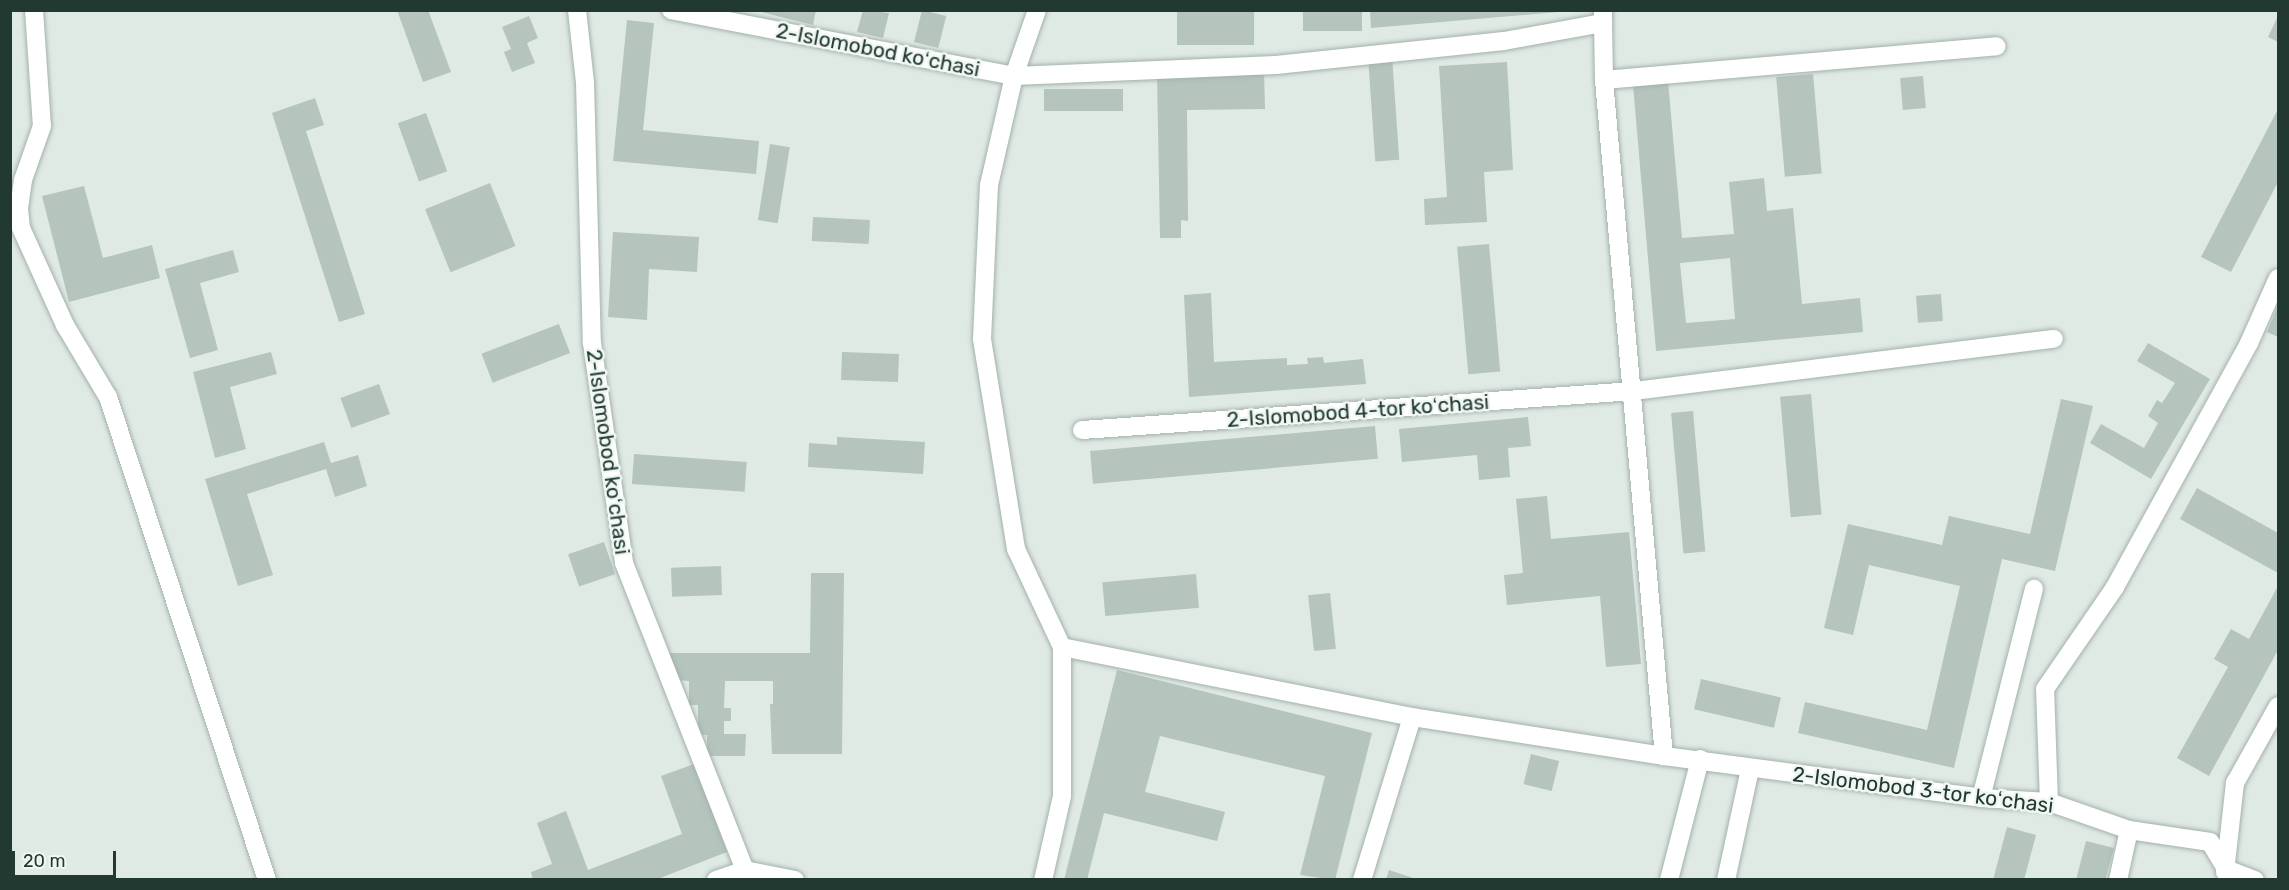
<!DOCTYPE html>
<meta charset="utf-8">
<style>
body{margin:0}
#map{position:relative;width:2289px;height:890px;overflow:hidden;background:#e0eae4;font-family:Rubik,sans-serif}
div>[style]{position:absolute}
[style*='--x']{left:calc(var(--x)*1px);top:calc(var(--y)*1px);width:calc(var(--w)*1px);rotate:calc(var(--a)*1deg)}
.building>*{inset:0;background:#b5c4bd;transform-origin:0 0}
.roads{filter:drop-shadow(0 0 2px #a3b1ab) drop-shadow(0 0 2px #a3b1ab)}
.service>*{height:18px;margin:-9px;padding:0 9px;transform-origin:9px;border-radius:9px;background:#fff}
.minor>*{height:18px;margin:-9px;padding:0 9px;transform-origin:9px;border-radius:9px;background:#fff}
span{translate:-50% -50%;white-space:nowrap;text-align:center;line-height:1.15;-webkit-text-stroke:5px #f0f7f3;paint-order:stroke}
.street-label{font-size:21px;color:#223931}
.frame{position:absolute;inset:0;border:12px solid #223931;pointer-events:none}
.scale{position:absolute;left:12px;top:851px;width:104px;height:27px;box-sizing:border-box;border:3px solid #223931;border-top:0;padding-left:8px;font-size:18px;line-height:21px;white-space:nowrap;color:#223931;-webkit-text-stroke:4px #f0f7f3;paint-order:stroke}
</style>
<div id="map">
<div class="building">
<i style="clip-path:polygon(397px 10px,428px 10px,451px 72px,423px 82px)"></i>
<i style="clip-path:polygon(753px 10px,816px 10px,813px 25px)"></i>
<i style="clip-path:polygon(863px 10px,889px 13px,883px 38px,857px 32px)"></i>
<i style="left:922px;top:10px;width:25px;height:33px;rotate:14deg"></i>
<i style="left:1177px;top:10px;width:77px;height:35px"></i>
<i style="left:1303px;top:10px;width:59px;height:21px"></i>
<i style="clip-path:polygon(1370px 10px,1559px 10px,1559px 12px,1371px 28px)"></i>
<i style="clip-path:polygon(529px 16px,538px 38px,527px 43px,535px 63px,512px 72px,504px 52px,511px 49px,502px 27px)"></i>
<i style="clip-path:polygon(2278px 16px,2278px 42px,2268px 37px)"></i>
<i style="clip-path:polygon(627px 20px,654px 23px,643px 130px,759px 141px,756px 174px,613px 161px)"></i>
<i style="left:1392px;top:56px;width:104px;height:24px;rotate:86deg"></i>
<i style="clip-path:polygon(1507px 62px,1513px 170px,1484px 172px,1487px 222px,1425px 225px,1424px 199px,1447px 197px,1439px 66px)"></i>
<i style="clip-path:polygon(1264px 71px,1265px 109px,1187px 110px,1188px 221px,1181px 220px,1181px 238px,1160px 238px,1157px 76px)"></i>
<i style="left:1813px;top:74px;width:100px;height:37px;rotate:85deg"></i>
<i style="left:1923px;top:76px;width:32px;height:23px;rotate:85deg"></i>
<i style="clip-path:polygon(evenodd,1668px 81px,1682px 238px,1734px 234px,1729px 182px,1764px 178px,1767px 211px,1793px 208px,1802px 304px,1860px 298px,1863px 332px,1656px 351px,1633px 85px,1668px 81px,1730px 258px,1735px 319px,1686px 323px,1680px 263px,1730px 258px)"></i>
<i style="left:1123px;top:89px;width:22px;height:79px;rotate:90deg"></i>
<i style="clip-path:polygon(315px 98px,324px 125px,306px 131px,365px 314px,339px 322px,272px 113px)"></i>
<i style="clip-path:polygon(2278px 109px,2278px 182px,2231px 272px,2201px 257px)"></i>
<i style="left:426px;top:113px;width:62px;height:30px;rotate:70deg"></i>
<i style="left:770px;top:144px;width:20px;height:77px;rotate:9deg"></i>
<i style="left:490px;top:183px;width:68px;height:70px;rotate:68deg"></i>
<i style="clip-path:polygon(84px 186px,103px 258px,152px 245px,160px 278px,69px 302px,42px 196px)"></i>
<i style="left:813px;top:217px;width:57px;height:24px;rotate:3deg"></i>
<i style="clip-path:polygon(613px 232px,699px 237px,697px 272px,649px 269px,647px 320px,608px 317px)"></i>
<i style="left:1489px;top:244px;width:128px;height:32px;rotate:85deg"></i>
<i style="clip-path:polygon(233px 250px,239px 272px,200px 283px,218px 350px,190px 358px,165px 269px)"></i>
<i style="clip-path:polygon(1211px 293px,1214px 362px,1287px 358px,1287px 365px,1308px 364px,1307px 358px,1323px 357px,1324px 363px,1363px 359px,1366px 384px,1189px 397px,1184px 295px)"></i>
<i style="left:1941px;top:294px;width:27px;height:25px;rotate:86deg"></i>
<i style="clip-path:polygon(2278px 306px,2278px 337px,2267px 332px)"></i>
<i style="left:559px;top:324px;width:31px;height:83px;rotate:69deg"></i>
<i style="clip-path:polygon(2148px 343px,2210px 379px,2151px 479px,2090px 443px,2101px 424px,2144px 448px,2158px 423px,2148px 416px,2157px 400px,2162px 403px,2175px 383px,2137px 361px)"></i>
<i style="clip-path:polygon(271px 352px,277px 374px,230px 387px,246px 449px,215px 458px,193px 372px)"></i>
<i style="left:842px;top:352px;width:57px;height:28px;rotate:2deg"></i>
<i style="left:379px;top:384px;width:32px;height:41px;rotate:70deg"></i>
<i style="left:1811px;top:394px;width:121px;height:31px;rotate:85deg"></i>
<i style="clip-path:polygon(2061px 399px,2093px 406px,2055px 571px,2002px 559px,1954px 768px,1798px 733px,1805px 702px,1927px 730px,1960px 586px,1869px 565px,1853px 635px,1824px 628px,1848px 524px,1942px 545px,1949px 516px,2030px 534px)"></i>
<i style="left:1693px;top:411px;width:141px;height:22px;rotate:85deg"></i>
<i style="clip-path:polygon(1528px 417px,1531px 446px,1508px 448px,1510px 477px,1479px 480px,1477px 455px,1402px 462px,1399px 429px)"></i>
<i style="left:1375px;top:426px;width:33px;height:286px;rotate:85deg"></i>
<i style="clip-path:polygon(837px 437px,925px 442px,923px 474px,808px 467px,809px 443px,837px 445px)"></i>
<i style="clip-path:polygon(324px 442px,331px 463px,358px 455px,367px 486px,335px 497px,326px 469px,247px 494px,273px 575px,238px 586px,205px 479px)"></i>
<i style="left:634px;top:454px;width:113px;height:30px;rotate:4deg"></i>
<i style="clip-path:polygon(2197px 488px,2278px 533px,2278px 573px,2180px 519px)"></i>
<i style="clip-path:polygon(1547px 496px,1551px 539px,1629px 532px,1641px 664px,1606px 667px,1600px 596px,1507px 605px,1504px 575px,1523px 573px,1516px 499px)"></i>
<i style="left:604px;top:542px;width:34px;height:38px;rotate:71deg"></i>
<i style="left:721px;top:566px;width:29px;height:50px;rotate:88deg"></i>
<i style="clip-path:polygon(811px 573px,844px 573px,842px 754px,772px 754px,770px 704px,773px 704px,773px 681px,725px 681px,724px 708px,731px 708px,731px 721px,724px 721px,724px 734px,746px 734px,745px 756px,707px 756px,707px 735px,698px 735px,698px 705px,689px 705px,689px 681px,678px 680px,668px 653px,810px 653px)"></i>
<i style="left:1196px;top:574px;width:34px;height:94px;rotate:85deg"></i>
<i style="clip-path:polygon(2278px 586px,2278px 650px,2209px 776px,2177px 758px,2228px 667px,2214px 659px,2231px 629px,2249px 639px)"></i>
<i style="left:1330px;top:593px;width:56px;height:22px;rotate:84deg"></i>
<i style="clip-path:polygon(1117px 670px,1372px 733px,1335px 880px,1300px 875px,1325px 776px,1160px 736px,1145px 792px,1225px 812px,1217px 841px,1104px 813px,1087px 880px,1064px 880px)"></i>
<i style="left:1701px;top:679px;width:82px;height:31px;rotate:13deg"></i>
<i style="left:1531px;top:754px;width:29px;height:31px;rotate:14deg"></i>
<i style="clip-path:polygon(694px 764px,727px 852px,655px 880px,533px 880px,531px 872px,552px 864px,537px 823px,566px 811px,588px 870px,682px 834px,661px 776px)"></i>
<i style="clip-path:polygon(2007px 827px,2036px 835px,2024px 880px,1993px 880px)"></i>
<i style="clip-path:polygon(2086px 841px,2114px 848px,2105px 880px,2076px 880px)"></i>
<i style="clip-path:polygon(1389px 870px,1416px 879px,1416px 880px,1386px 880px)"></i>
</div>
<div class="roads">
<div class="service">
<i style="--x:1604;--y:80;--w:394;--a:-4.9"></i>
<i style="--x:1634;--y:391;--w:423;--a:-7.1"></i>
<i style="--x:1981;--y:798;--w:216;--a:-75.8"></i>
</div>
<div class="minor">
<i style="--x:34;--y:10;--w:116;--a:86.1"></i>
<i style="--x:42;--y:126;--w:57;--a:109.4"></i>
<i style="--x:23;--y:180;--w:29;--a:98"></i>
<i style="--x:19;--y:209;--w:19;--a:84"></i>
<i style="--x:21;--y:228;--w:107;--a:65.6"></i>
<i style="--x:65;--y:325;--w:84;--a:59.2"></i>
<i style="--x:108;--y:397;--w:508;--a:71.78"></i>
<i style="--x:577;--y:10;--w:72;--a:83.7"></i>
<i style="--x:585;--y:82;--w:261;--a:88.5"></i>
<i style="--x:592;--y:343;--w:222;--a:81.7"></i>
<i style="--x:624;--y:563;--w:330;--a:68.5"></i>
<i style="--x:671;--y:10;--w:349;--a:10.9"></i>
<i style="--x:1014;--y:76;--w:262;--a:-2.4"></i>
<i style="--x:1276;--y:65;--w:229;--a:-6"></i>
<i style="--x:1504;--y:41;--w:101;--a:-10.3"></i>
<i style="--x:1603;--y:23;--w:13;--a:-90"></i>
<i style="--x:1037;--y:10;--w:70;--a:109.2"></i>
<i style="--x:1014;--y:76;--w:112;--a:102.9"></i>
<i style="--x:989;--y:185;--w:154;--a:92.6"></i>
<i style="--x:982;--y:339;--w:213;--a:80.8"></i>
<i style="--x:1016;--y:549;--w:108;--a:64.9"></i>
<i style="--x:1062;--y:647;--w:149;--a:90"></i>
<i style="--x:1062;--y:796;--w:86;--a:102.7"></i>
<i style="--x:1603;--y:23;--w:57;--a:89"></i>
<i style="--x:1604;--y:80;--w:679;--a:84.93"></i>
<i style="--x:1082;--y:430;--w:553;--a:-4.04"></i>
<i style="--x:1062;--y:647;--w:357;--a:11.3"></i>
<i style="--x:1412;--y:717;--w:255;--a:8.8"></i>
<i style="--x:1664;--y:756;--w:320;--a:7.5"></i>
<i style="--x:1981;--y:798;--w:68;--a:3.4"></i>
<i style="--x:2049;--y:802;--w:85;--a:19.3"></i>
<i style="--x:2129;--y:830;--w:82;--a:8.4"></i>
<i style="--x:2210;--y:842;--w:31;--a:59"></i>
<i style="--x:2049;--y:802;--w:113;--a:-92"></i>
<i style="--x:2045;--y:689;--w:124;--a:-55.5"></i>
<i style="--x:2115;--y:587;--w:278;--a:-61.2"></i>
<i style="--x:2249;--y:343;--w:71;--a:-66"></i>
<i style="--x:2226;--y:869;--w:31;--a:21"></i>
<i style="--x:2225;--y:872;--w:90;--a:-83.6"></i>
<i style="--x:2235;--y:783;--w:88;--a:-60.8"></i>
<i style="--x:716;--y:880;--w:31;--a:-19"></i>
<i style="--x:745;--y:870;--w:51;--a:11.3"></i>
<i style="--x:1362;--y:880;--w:170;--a:-72.9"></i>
<i style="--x:1669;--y:880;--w:125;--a:-75.6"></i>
<i style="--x:1726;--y:880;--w:114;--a:-77.8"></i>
<i style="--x:2118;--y:880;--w:51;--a:-77.6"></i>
</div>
</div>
<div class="street-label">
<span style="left:878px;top:50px;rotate:11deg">2-Islomobod koʻchasi</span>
<span style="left:1358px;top:411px;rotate:-4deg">2-Islomobod 4-tor koʻchasi</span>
<span style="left:608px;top:452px;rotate:82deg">2-Islomobod koʻchasi</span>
<span style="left:1923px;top:790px;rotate:7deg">2-Islomobod 3-tor koʻchasi</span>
</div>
<div class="frame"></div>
<div class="scale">20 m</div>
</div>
